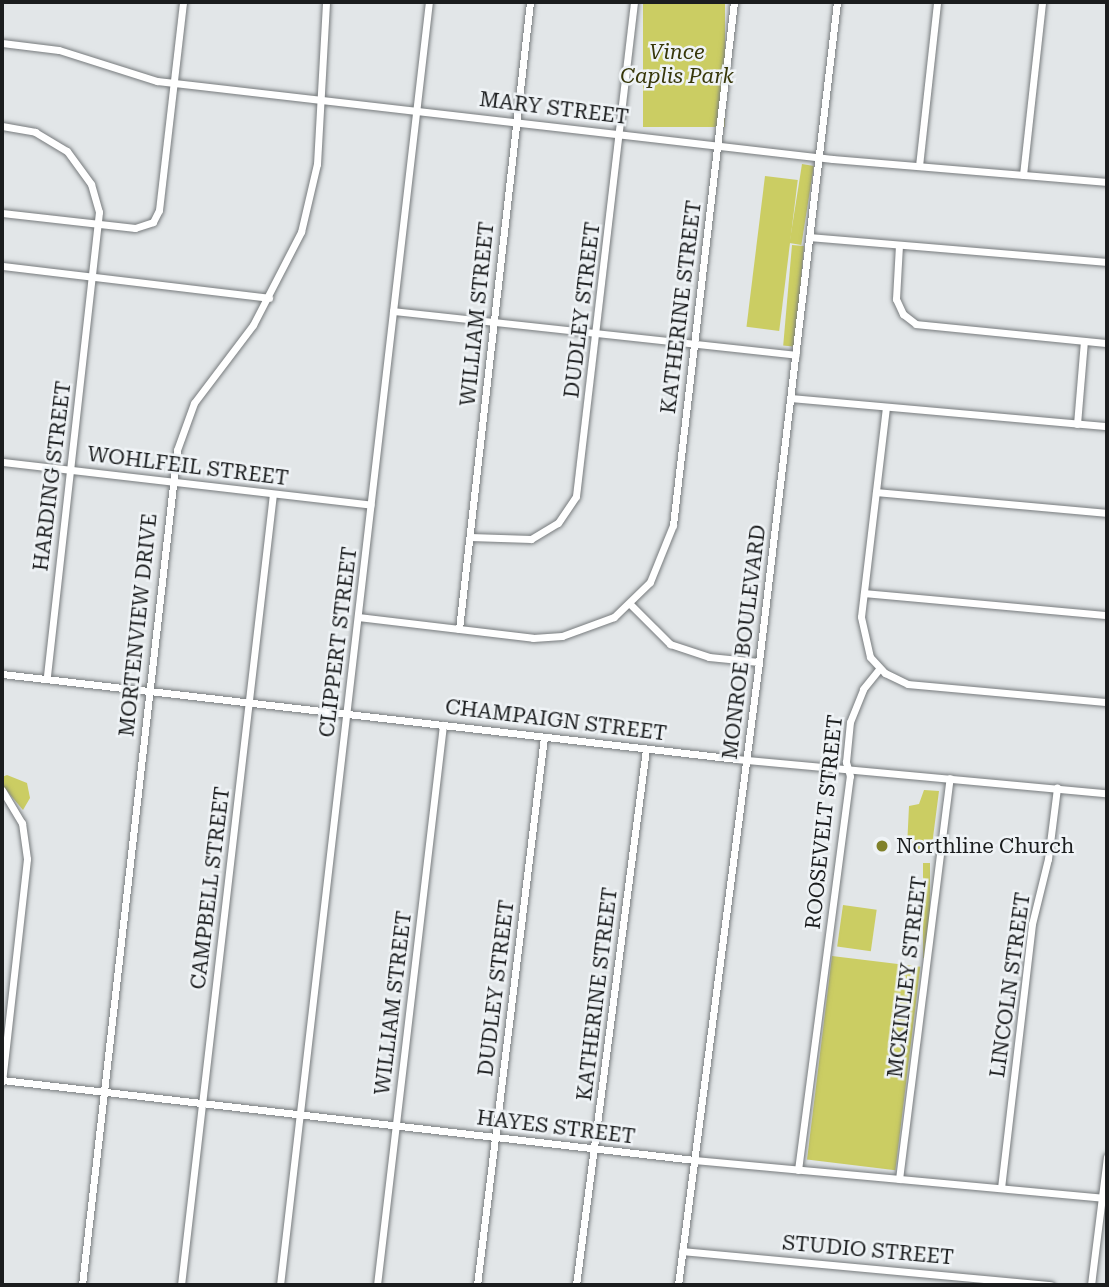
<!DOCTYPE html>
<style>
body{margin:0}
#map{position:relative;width:1109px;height:1287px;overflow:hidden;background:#e2e6e8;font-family:"Roboto Serif",serif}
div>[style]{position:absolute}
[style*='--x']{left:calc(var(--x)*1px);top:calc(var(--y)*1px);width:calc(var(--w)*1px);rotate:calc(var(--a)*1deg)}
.green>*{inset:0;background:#cbcd63;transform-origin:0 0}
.roads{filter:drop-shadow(0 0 2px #777b7d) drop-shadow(0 0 2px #777b7d)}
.minor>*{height:7px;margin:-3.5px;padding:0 3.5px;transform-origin:3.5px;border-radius:3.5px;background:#fff}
.dots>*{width:19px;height:19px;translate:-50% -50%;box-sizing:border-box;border:4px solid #eff3f6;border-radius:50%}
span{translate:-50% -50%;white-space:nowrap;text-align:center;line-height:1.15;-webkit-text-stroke:5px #eff3f6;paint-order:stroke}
.park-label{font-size:21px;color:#373709;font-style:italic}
.street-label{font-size:21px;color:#1b1d1e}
.poi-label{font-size:21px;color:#1b1d1e}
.left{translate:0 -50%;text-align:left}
.frame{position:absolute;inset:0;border:4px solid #1b1d1e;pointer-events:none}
</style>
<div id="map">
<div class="green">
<i style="left:643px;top:2px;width:82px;height:125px"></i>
<i style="left:802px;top:164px;width:12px;height:80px;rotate:9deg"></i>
<i style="left:765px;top:176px;width:33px;height:152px;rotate:7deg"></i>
<i style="left:792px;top:245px;width:12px;height:101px;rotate:5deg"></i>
<i style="clip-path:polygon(7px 775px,27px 783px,30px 798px,23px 810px,2px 785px,2px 777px)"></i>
<i style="clip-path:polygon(924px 790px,939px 791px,931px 853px,907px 847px,909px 806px,919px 804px)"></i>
<i style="left:923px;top:863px;width:7px;height:95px"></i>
<i style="left:843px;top:905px;width:34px;height:42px;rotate:8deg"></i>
<i style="left:832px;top:956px;width:89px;height:205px;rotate:7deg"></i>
</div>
<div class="roads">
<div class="minor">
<i style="--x:2;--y:43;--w:57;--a:7"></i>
<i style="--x:59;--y:50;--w:103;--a:17.6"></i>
<i style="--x:157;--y:81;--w:680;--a:6.58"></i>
<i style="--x:833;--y:159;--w:275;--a:4.8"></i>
<i style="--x:2;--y:126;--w:34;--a:10"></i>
<i style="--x:35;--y:132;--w:37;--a:31"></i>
<i style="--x:67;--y:151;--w:41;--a:54"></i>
<i style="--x:91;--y:184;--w:29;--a:74"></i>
<i style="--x:99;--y:212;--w:470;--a:96.4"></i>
<i style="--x:919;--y:166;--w:165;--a:-83.7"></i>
<i style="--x:1023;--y:175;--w:174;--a:-83.7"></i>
<i style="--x:2;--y:213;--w:134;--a:6.4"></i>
<i style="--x:135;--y:228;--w:19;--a:-18"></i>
<i style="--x:153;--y:222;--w:13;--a:-63"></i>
<i style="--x:159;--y:210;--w:209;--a:-83.4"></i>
<i style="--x:809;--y:237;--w:299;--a:4.8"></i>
<i style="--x:899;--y:245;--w:54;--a:93.2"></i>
<i style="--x:896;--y:299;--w:17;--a:65"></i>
<i style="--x:903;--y:314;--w:16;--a:38"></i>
<i style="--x:916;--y:324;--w:192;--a:5.7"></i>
<i style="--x:2;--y:266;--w:269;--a:6.8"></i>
<i style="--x:393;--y:311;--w:405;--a:6.2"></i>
<i style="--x:791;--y:398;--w:317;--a:5.1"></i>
<i style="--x:886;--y:407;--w:211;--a:96.8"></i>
<i style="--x:861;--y:617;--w:41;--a:77.3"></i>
<i style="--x:870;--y:657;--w:22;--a:47"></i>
<i style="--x:885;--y:673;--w:25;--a:26"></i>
<i style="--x:908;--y:684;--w:200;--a:5.2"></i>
<i style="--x:1077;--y:424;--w:83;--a:-85.2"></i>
<i style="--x:2;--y:462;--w:371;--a:6.6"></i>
<i style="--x:876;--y:492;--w:232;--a:5.2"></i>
<i style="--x:470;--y:537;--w:61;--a:1.9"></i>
<i style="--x:531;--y:539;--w:31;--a:-31"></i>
<i style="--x:558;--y:523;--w:32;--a:-56"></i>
<i style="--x:576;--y:496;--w:497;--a:-83.3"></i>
<i style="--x:864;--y:593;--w:244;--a:5.2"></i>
<i style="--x:630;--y:604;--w:57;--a:45"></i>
<i style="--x:670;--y:644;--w:41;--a:18.4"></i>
<i style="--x:709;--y:657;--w:50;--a:5.7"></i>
<i style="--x:358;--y:617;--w:176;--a:6.8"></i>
<i style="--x:533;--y:638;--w:29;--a:-4"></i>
<i style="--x:562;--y:636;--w:55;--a:-20.1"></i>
<i style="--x:614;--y:617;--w:50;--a:-44.2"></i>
<i style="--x:650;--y:582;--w:61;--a:-68"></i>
<i style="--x:673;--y:525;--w:527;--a:-83.35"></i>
<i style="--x:459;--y:629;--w:631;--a:-83.54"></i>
<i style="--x:2;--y:674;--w:740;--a:6.6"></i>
<i style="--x:737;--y:759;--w:372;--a:5.3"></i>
<i style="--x:2;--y:790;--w:39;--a:59"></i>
<i style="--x:22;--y:823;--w:36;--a:82"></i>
<i style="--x:27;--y:859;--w:224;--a:96.4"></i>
<i style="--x:2;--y:1080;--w:698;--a:6.59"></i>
<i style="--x:695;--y:1160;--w:414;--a:5.3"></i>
<i style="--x:798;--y:1170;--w:397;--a:-82.5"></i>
<i style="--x:850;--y:776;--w:15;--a:-106"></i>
<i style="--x:846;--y:762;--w:40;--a:-84.3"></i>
<i style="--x:850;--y:722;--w:35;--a:-68"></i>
<i style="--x:863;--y:689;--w:26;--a:-51"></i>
<i style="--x:899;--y:1179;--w:404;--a:-82.8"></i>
<i style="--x:1001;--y:1188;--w:266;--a:-83.3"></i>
<i style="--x:1032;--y:924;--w:67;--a:-76.2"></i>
<i style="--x:1048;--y:859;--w:72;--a:-82.8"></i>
<i style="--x:682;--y:1251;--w:370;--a:5.3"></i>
<i style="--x:82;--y:1285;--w:840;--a:-83.51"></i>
<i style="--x:177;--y:450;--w:50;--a:-70.1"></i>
<i style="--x:194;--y:403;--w:98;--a:-52.9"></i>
<i style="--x:253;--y:325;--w:105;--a:-62.7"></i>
<i style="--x:301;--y:232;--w:70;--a:-76.8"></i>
<i style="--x:317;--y:164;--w:162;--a:-86.8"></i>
<i style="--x:181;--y:1285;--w:796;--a:-83.37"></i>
<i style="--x:280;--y:1285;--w:1292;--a:-83.38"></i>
<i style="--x:377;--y:1285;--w:564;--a:-83.28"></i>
<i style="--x:477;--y:1285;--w:552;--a:-83.03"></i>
<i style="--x:576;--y:1285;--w:541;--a:-82.56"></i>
<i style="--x:678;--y:1285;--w:628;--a:-82.59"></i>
<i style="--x:759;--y:662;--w:665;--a:-83.26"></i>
<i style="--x:1091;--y:1285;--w:129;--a:-82.9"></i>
</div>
</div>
<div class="dots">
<i style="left:882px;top:846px;background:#80812a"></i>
</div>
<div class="park-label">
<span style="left:677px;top:64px">Vince<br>Caplis Park</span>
</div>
<div class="street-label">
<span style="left:554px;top:108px;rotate:7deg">MARY STREET</span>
<span style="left:681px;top:307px;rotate:-83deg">KATHERINE STREET</span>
<span style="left:582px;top:310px;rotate:-83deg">DUDLEY STREET</span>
<span style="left:477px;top:314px;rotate:-84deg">WILLIAM STREET</span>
<span style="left:188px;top:466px;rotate:7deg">WOHLFEIL STREET</span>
<span style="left:52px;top:476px;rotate:-83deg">HARDING STREET</span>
<span style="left:138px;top:625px;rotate:-84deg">MORTENVIEW DRIVE</span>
<span style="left:338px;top:642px;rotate:-83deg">CLIPPERT STREET</span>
<span style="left:744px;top:642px;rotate:-83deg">MONROE BOULEVARD</span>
<span style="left:556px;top:720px;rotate:7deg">CHAMPAIGN STREET</span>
<span style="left:824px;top:822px;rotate:-84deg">ROOSEVELT STREET</span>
<span style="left:210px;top:888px;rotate:-83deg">CAMPBELL STREET</span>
<span style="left:907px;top:977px;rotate:-83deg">MCKINLEY STREET</span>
<span style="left:1010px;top:985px;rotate:-82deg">LINCOLN STREET</span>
<span style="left:496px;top:988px;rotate:-83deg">DUDLEY STREET</span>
<span style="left:597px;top:994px;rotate:-83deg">KATHERINE STREET</span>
<span style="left:393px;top:1003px;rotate:-83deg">WILLIAM STREET</span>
<span style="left:556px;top:1127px;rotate:7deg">HAYES STREET</span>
<span style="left:868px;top:1250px;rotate:5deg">STUDIO STREET</span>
</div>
<div class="poi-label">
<span class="left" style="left:896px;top:846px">Northline Church</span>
</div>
<div class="frame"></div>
</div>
